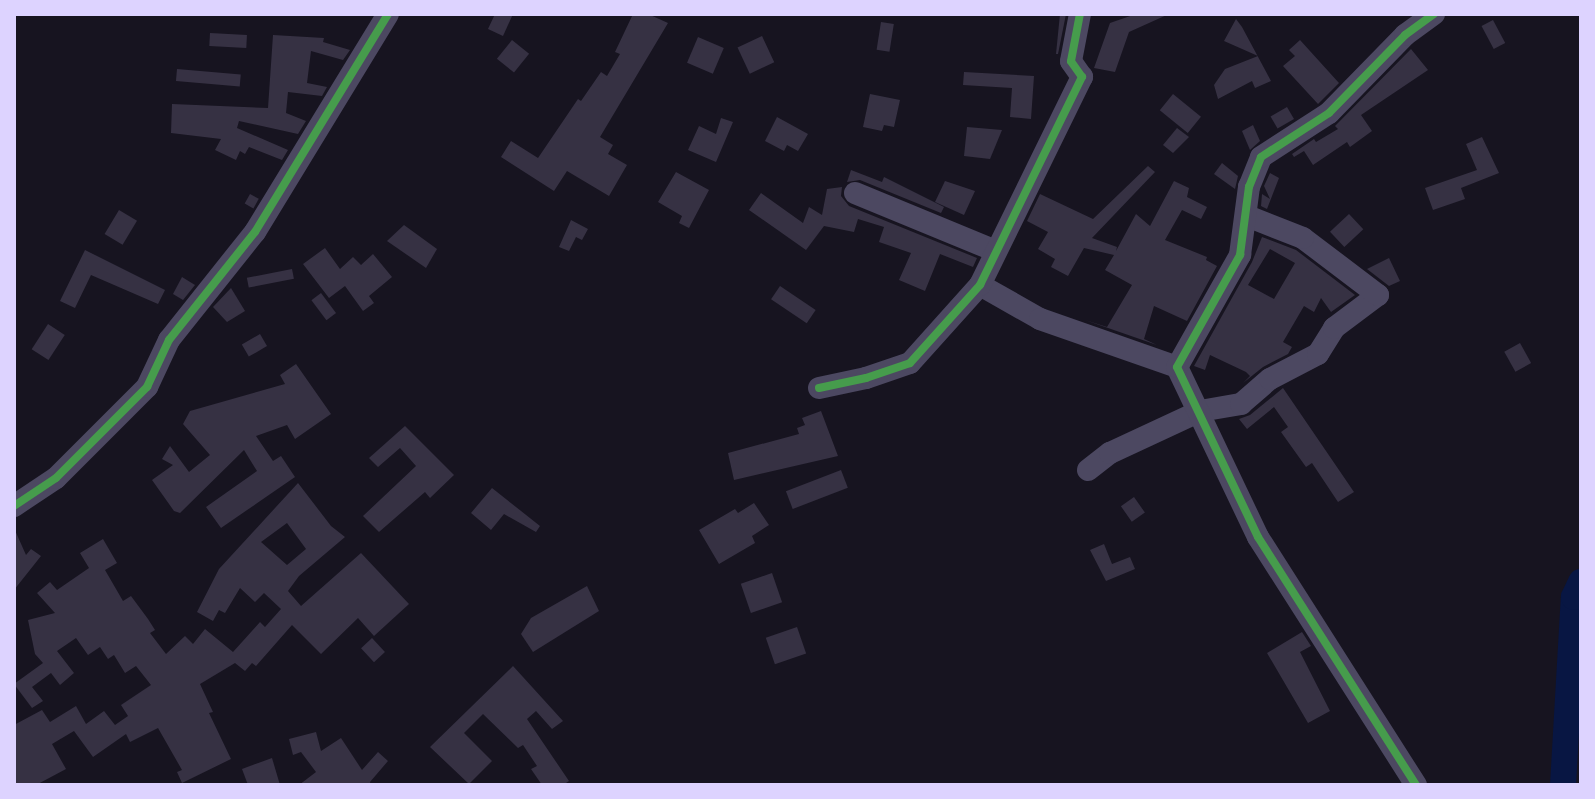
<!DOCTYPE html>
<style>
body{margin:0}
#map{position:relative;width:1595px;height:799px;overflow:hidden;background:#171420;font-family:"Work Sans",sans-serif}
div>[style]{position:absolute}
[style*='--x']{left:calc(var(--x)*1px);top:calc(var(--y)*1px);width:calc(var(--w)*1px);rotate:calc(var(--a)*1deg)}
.river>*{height:26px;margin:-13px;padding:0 13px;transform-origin:13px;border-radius:13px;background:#081643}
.building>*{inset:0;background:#363143;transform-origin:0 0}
.minor>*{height:22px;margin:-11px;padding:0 11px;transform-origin:11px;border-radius:11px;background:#4c4861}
.cycleway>*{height:8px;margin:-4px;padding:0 4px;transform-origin:4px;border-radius:4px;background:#469c4c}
span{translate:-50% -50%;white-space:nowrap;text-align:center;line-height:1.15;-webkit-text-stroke:6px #150e26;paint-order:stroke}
.frame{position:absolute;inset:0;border:16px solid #ddd3ff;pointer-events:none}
</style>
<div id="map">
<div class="river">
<i style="--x:1563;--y:785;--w:188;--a:-86.7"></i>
<i style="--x:1574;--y:597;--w:17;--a:-65"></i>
</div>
<div class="building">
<i style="clip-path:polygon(495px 14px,513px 14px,503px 36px,488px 29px)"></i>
<i style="clip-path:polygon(633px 14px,648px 14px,668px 23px,600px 137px,613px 145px,608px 154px,627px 165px,609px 196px,567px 171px,554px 191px,501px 157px,511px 141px,538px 158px,578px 99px,581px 101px,601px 72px,607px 76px,620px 54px,615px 52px)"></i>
<i style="clip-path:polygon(1060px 14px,1066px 14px,1058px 54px,1056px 54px)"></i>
<i style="clip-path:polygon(1136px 14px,1169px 14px,1129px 32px,1115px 72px,1094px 68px,1110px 23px)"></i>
<i style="clip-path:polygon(1236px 19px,1242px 27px,1271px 81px,1255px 88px,1252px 81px,1218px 99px,1214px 85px,1225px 69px,1258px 56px,1224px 41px)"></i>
<i style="left:1493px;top:20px;width:26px;height:13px;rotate:62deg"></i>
<i style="left:881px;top:22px;width:13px;height:28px;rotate:9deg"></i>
<i style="left:210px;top:33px;width:37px;height:13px;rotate:3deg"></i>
<i style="clip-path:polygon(273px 35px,324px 38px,323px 42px,350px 50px,343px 60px,311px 51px,307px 83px,327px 87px,322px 96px,288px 92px,286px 113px,306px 121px,298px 134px,239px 121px,237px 128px,288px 150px,282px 160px,249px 147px,245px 154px,240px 151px,236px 160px,215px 150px,221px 139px,171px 133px,172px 104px,268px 108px)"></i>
<i style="left:762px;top:36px;width:29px;height:27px;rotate:65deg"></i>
<i style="left:698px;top:37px;width:28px;height:28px;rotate:23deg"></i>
<i style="left:512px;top:40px;width:22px;height:24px;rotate:39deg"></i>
<i style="clip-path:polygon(1300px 40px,1339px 83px,1318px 104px,1283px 66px,1295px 56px,1289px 50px)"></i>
<i style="clip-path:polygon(1411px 49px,1428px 70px,1361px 115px,1372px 131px,1350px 147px,1347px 142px,1313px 165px,1304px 151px,1294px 157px,1292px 154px,1314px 139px,1316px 142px,1338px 129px,1335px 126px)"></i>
<i style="left:177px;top:69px;width:64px;height:12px;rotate:5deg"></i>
<i style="clip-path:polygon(964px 72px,1034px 76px,1031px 119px,1010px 117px,1012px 88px,963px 85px)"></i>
<i style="clip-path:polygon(870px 94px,900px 100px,894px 127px,884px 125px,882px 131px,863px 127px)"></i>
<i style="left:1173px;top:94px;width:36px;height:21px;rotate:39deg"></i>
<i style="left:1287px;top:107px;width:14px;height:19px;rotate:60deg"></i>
<i style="clip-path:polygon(777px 117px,808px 134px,798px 151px,787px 145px,784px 151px,765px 141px)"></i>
<i style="clip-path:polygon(721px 118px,733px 122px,716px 162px,688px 150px,699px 126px,716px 134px)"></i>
<i style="clip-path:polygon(1253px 125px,1260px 141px,1250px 150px,1242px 131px)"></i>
<i style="clip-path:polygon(967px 127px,1002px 130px,990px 159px,964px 156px)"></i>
<i style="clip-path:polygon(1177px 128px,1189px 137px,1173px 153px,1163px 145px)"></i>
<i style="clip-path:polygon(1482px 137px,1499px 173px,1461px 188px,1465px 199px,1433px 210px,1425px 188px,1477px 170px,1466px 144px)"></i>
<i style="clip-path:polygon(1222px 163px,1238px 176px,1235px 189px,1214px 174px)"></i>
<i style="clip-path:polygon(1148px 166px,1155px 172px,1092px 238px,1117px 247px,1116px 251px,1136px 214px,1150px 226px,1174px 181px,1189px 188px,1187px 197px,1207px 207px,1201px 219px,1182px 210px,1165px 240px,1207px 257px,1206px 260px,1217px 266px,1187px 321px,1154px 306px,1144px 339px,1157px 345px,1085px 320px,1107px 327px,1132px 285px,1105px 270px,1114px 255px,1084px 248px,1068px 276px,1051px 267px,1055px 259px,1038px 249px,1048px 232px,1027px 221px,1040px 194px,1093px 219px)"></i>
<i style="clip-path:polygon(851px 170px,882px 182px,884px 177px,944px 207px,941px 213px,860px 180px,847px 182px)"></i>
<i style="clip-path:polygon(676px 172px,709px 190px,689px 228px,679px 223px,682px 216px,658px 202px)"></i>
<i style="clip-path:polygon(1270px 173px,1279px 178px,1267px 209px,1261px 206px,1262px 194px,1270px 199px,1264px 186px)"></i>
<i style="clip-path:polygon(945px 181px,975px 191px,964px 215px,935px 202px)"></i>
<i style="clip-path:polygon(842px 187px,841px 196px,849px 206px,977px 258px,973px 267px,940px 254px,925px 291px,899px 280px,911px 253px,879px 242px,884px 227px,858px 219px,854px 232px,824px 226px,806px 250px,749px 210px,761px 193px,803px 223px,809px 207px,822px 215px,827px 189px)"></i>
<i style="left:250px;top:194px;width:10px;height:11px;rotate:29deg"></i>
<i style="left:119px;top:210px;width:21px;height:28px;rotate:31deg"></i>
<i style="left:1349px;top:214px;width:21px;height:26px;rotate:47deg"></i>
<i style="clip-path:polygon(571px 220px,588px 229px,582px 240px,576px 237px,569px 251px,559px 247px)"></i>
<i style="clip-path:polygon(404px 225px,437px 249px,426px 268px,387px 241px)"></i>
<i style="clip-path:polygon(evenodd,1262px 237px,1296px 250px,1355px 295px,1331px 312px,1321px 298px,1314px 312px,1304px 306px,1283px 342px,1292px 347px,1288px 354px,1263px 367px,1243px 383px,1250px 376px,1246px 372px,1210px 355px,1205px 370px,1194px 366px,1252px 262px,1262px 237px,1270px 249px,1295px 263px,1274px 299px,1248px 285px,1270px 249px)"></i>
<i style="clip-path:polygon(325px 248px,340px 269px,353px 257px,361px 265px,373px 254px,392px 277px,369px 296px,374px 303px,363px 311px,345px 286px,329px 298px,303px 264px)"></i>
<i style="clip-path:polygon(85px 250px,165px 290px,158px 304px,91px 275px,75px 308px,60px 301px)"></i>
<i style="clip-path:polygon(1389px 258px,1400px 281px,1389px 286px,1367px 269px)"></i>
<i style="left:292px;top:269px;width:10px;height:46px;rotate:79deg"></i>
<i style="clip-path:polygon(182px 277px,195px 285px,183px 300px,173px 294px)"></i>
<i style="left:780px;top:286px;width:43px;height:16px;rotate:34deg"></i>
<i style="clip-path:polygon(231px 288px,245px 311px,227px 322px,213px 307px)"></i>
<i style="left:321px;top:293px;width:25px;height:12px;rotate:53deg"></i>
<i style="left:48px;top:324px;width:20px;height:30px;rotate:33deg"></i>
<i style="left:260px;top:334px;width:14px;height:21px;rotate:60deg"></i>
<i style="left:1520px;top:343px;width:23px;height:18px;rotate:61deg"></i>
<i style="clip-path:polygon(296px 364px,331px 414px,295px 439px,287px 425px,256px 436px,273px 461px,281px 456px,295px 477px,221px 528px,206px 507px,257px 471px,244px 450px,180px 513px,174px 511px,152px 480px,173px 465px,162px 459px,170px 446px,189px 472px,210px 455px,183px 424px,190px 411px,285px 384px,280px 375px)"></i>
<i style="clip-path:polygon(1283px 388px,1354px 492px,1338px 502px,1312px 463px,1306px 467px,1281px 432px,1288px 427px,1274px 407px,1247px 429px,1239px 419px,1250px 415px)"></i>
<i style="clip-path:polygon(821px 411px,838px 456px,734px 480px,728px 453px,799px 434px,797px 428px,805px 425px,802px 418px)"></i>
<i style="clip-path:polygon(405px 426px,454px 475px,430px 498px,425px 492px,379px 532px,363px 516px,416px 466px,400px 448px,378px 467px,369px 458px)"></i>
<i style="left:841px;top:470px;width:19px;height:59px;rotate:69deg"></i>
<i style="clip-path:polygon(evenodd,298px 483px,331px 526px,345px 537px,299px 576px,288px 591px,301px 606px,361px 553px,409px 604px,374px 636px,358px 618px,321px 654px,292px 625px,256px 666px,252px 663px,245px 671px,235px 663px,200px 684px,213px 712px,209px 713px,231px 759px,182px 783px,177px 772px,182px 770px,158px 728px,130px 742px,126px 734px,93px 757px,74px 731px,52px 744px,66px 769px,36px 785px,14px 785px,14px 725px,42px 710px,50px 722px,76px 706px,86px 724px,104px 711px,115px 725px,128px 716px,121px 705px,151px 685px,136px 666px,125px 673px,114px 655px,108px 659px,100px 647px,88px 655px,76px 638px,57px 651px,74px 673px,60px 685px,51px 673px,32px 687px,43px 701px,32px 708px,14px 684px,43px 663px,35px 654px,28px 620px,55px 613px,37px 593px,50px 582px,57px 590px,89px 568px,80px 553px,103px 539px,117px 563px,105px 570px,123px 601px,131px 596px,148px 619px,155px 630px,150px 633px,166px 654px,185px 636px,193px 644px,205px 629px,233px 652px,260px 622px,265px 627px,281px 609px,264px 593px,255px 602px,240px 588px,225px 613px,219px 610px,213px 621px,197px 612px,219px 569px,298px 483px,287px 523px,306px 549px,287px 565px,261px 542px,287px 523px)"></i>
<i style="clip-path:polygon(492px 488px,540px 526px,536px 532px,504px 514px,491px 530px,471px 513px)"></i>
<i style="left:1134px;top:497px;width:19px;height:16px;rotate:55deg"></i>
<i style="clip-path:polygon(754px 503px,769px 525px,752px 536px,755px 543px,719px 564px,699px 530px,735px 509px,738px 513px)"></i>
<i style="clip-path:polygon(14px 528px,26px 555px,31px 549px,41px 556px,14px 590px)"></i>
<i style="clip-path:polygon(1104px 544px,1112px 564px,1130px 557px,1135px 569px,1106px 581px,1090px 550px)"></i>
<i style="left:772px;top:573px;width:31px;height:33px;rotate:71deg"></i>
<i style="clip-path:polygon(587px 586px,599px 611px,533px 652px,521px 634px,531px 618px)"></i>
<i style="left:797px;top:627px;width:28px;height:33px;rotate:71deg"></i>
<i style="clip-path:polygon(1302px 632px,1311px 646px,1300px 652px,1330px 711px,1308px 723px,1267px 653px)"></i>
<i style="left:372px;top:638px;width:19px;height:15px;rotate:47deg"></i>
<i style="clip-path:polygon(513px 666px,563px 721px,552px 729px,536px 711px,527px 719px,569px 781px,563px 785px,542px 785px,531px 769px,537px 766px,523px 745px,518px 748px,483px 714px,464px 733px,492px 761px,469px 784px,430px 747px)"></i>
<i style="clip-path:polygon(316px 732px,321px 751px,341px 738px,362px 770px,378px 752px,388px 761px,370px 782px,371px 785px,299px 785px,316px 772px,301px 752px,293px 755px,289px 739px)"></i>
<i style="clip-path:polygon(272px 758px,280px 785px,248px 785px,242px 769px)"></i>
</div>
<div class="minor">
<i style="--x:855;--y:193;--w:152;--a:22.4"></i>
<i style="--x:980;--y:285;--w:69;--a:29.5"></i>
<i style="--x:1040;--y:319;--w:145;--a:19.3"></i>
<i style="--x:819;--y:388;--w:48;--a:-12"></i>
<i style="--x:866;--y:378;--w:46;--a:-18.8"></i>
<i style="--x:910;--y:363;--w:105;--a:-48.1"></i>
<i style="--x:980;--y:285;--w:232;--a:-63.9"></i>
<i style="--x:1082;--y:77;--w:19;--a:-125"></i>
<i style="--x:1071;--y:61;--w:48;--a:-79.2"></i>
<i style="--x:1088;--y:470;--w:28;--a:-38"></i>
<i style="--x:1110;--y:453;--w:99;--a:-25"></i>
<i style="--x:1200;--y:411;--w:42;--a:-9.7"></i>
<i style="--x:1241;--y:404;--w:38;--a:-41"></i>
<i style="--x:1270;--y:379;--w:54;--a:-27.5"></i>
<i style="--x:1318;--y:354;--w:31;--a:-58"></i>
<i style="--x:1334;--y:328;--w:55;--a:-36.9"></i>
<i style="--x:1378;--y:295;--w:94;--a:-142.8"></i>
<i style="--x:1303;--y:238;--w:60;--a:-158.6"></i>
<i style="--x:14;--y:506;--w:50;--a:-33.7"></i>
<i style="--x:56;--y:478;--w:129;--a:-45"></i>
<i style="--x:147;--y:387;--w:52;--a:-64.9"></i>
<i style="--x:169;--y:340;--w:138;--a:-51.5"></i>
<i style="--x:255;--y:232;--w:255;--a:-58.6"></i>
<i style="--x:1416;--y:785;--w:294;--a:-122.5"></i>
<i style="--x:1258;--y:537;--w:188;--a:-115.5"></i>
<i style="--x:1177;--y:367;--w:129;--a:-60.6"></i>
<i style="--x:1240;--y:255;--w:69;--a:-82.5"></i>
<i style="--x:1249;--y:187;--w:32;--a:-68"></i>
<i style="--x:1261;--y:157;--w:81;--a:-32.9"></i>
<i style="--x:1329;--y:113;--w:109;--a:-45.7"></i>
<i style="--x:1405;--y:35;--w:36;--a:-36"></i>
</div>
<div class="cycleway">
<i style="--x:819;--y:388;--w:48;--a:-12"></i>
<i style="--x:866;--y:378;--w:46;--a:-18.8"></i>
<i style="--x:910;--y:363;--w:105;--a:-48.1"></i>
<i style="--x:980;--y:285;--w:232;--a:-63.9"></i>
<i style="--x:1082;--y:77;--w:19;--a:-125"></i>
<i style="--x:1071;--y:61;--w:48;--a:-79.2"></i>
<i style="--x:14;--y:506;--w:50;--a:-33.7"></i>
<i style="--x:56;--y:478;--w:129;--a:-45"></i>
<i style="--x:147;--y:387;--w:52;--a:-64.9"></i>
<i style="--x:169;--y:340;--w:138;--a:-51.5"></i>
<i style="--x:255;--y:232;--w:255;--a:-58.6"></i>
<i style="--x:1416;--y:785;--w:294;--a:-122.5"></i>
<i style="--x:1258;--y:537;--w:188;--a:-115.5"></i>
<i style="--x:1177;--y:367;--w:129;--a:-60.6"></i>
<i style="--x:1240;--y:255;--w:69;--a:-82.5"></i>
<i style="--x:1249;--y:187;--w:32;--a:-68"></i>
<i style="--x:1261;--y:157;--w:81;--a:-32.9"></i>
<i style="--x:1329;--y:113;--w:109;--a:-45.7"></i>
<i style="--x:1405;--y:35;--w:36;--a:-36"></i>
</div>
<div class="frame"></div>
</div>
